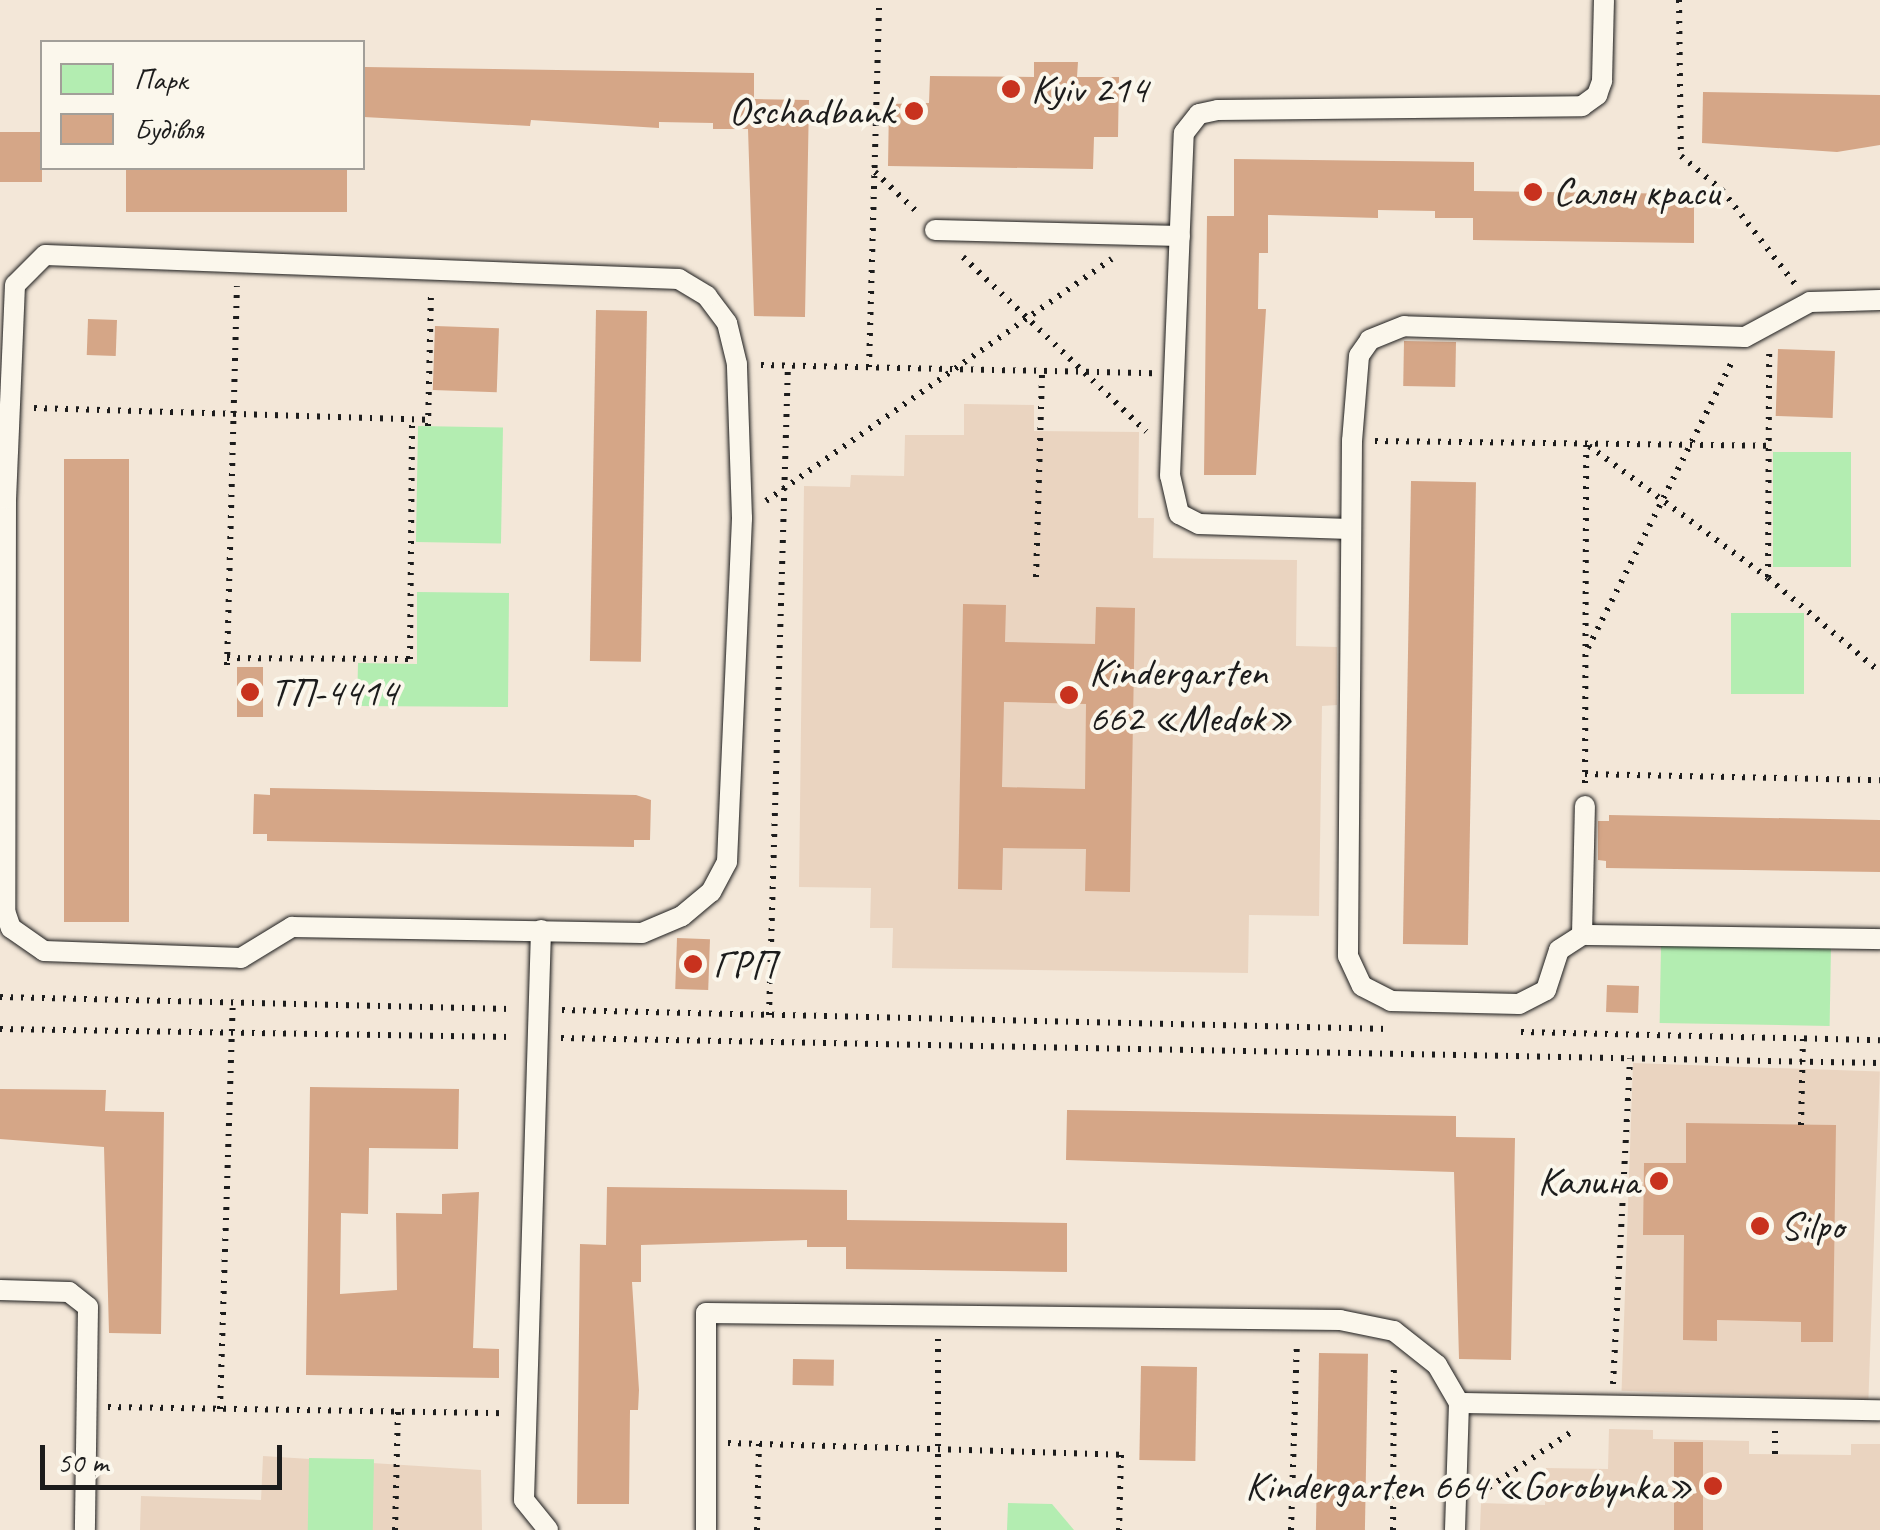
<!DOCTYPE html>
<meta charset="utf-8">
<style>
body{margin:0}
#map{position:relative;width:1880px;height:1530px;overflow:hidden;background:#f3e7d8;font-family:Caveat,sans-serif}
div>[style]{position:absolute}
[style*='--x']{left:calc(var(--x)*1px);top:calc(var(--y)*1px);width:calc(var(--w)*1px);rotate:calc(var(--a)*1deg)}
.built>*{inset:0;background:#ead4c0;transform-origin:0 0}
.green>*{inset:0;background:#b3edb1;transform-origin:0 0}
.building>*{inset:0;background:#d5a687;transform-origin:0 0}
.path>*{height:6px;margin-top:-3px;transform-origin:0;background:repeating-linear-gradient(90deg,#1c1c1c 0 2.5px,transparent 0 10.5px)}
.roads{filter:drop-shadow(0 0 2px #1c1c1c) drop-shadow(0 0 2px #1c1c1c)}
.service>*{height:20px;margin:-10px;padding:0 10px;transform-origin:10px;border-radius:10px;background:#fbf7ec}
.dots>*{width:28px;height:28px;translate:-50% -50%;box-sizing:border-box;border:5px solid #fbf7ec;border-radius:50%}
span{translate:-50% -50%;white-space:nowrap;text-align:center;line-height:1.15;-webkit-text-stroke:8px #fbf7ec;paint-order:stroke}
.poi-label{font-size:40px;color:#1c1c1c}
.left{translate:0 -50%;text-align:left}
.right{translate:-100% -50%;text-align:right}
.legend{position:absolute;left:40px;top:40px;width:325px;height:130px;box-sizing:border-box;background:#fbf7ec;border:2px solid #a29f99;margin:0;padding:12px 18px;list-style:none;font-size:30px;color:#1c1c1c}
.legend li{display:flex;align-items:center;gap:20px;height:50px}
.legend b{width:50px;border:2px solid #a29f99}
.scale{position:absolute;left:40px;top:1445px;width:242px;height:45px;box-sizing:border-box;border:5px solid #1c1c1c;border-top:0;padding-left:12px;font-size:30px;line-height:35px;white-space:nowrap;color:#1c1c1c;-webkit-text-stroke:8px #fbf7ec;paint-order:stroke}
</style>
<div id="map">
<div class="built">
<i style="clip-path:polygon(964px 404px,1034px 405px,1034px 431px,1139px 432px,1138px 518px,1154px 518px,1153px 558px,1297px 560px,1296px 646px,1337px 647px,1337px 705px,1322px 706px,1319px 916px,1249px 915px,1248px 973px,892px 968px,893px 928px,870px 928px,871px 888px,799px 887px,804px 486px,850px 487px,851px 475px,904px 476px,905px 435px,964px 435px)"></i>
<i style="left:1633px;top:1063px;width:247px;height:328px;rotate:2deg"></i>
<i style="clip-path:polygon(1609px 1429px,1653px 1430px,1653px 1439px,1749px 1441px,1749px 1454px,1851px 1455px,1851px 1444px,1880px 1444px,1880px 1530px,1480px 1530px,1481px 1503px,1545px 1505px,1546px 1468px,1608px 1469px)"></i>
<i style="clip-path:polygon(263px 1456px,481px 1470px,482px 1530px,140px 1530px,141px 1496px,261px 1500px)"></i>
</div>
<div class="green">
<i style="left:418px;top:426px;width:85px;height:116px;rotate:1deg"></i>
<i style="left:1773px;top:452px;width:78px;height:115px"></i>
<i style="clip-path:polygon(417px 592px,509px 593px,508px 707px,357px 706px,358px 663px,417px 664px)"></i>
<i style="left:1731px;top:613px;width:73px;height:81px"></i>
<i style="left:1661px;top:945px;width:170px;height:78px;rotate:1deg"></i>
<i style="left:309px;top:1458px;width:65px;height:72px;rotate:1deg"></i>
<i style="clip-path:polygon(1008px 1503px,1052px 1504px,1074px 1530px,1007px 1530px)"></i>
</div>
<div class="building">
<i style="clip-path:polygon(1034px 62px,1078px 62px,1077px 77px,1119px 77px,1118px 137px,1094px 137px,1093px 169px,888px 166px,889px 104px,929px 103px,930px 76px,1034px 77px)"></i>
<i style="clip-path:polygon(365px 67px,754px 73px,754px 99px,809px 100px,805px 317px,754px 316px,748px 129px,713px 129px,713px 123px,659px 122px,659px 128px,531px 120px,530px 126px,364px 117px)"></i>
<i style="clip-path:polygon(1703px 92px,1880px 95px,1880px 145px,1837px 152px,1702px 143px)"></i>
<i style="left:0;top:132px;width:42px;height:50px"></i>
<i style="clip-path:polygon(1234px 159px,1474px 162px,1474px 191px,1694px 194px,1694px 243px,1473px 240px,1473px 218px,1435px 218px,1435px 211px,1378px 210px,1378px 218px,1268px 215px,1268px 253px,1259px 253px,1258px 309px,1266px 309px,1256px 475px,1204px 475px,1207px 216px,1234px 216px)"></i>
<i style="left:126px;top:168px;width:221px;height:44px"></i>
<i style="left:596px;top:310px;width:51px;height:351px;rotate:1deg"></i>
<i style="left:88px;top:319px;width:29px;height:36px;rotate:2deg"></i>
<i style="left:435px;top:326px;width:64px;height:64px;rotate:2deg"></i>
<i style="left:1404px;top:341px;width:52px;height:45px;rotate:1deg"></i>
<i style="left:1778px;top:349px;width:57px;height:67px;rotate:2deg"></i>
<i style="left:64px;top:459px;width:65px;height:463px"></i>
<i style="left:1411px;top:481px;width:65px;height:463px;rotate:1deg"></i>
<i style="clip-path:polygon(evenodd,963px 604px,1006px 605px,1005px 642px,1095px 644px,1096px 607px,1135px 608px,1130px 892px,1085px 891px,1086px 849px,1003px 848px,1002px 890px,958px 889px,963px 604px,1004px 702px,1086px 704px,1085px 789px,1002px 787px,1004px 702px)"></i>
<i style="left:237px;top:667px;width:26px;height:50px"></i>
<i style="clip-path:polygon(270px 788px,636px 795px,651px 800px,650px 840px,634px 840px,634px 847px,267px 841px,267px 834px,253px 834px,254px 794px,270px 795px)"></i>
<i style="clip-path:polygon(1609px 815px,1880px 820px,1880px 872px,1606px 868px,1606px 861px,1598px 860px,1598px 821px,1609px 821px)"></i>
<i style="left:677px;top:938px;width:33px;height:51px;rotate:2deg"></i>
<i style="left:1607px;top:985px;width:32px;height:27px;rotate:2deg"></i>
<i style="clip-path:polygon(310px 1087px,459px 1089px,458px 1149px,369px 1148px,368px 1214px,341px 1213px,340px 1294px,397px 1290px,396px 1213px,442px 1214px,442px 1194px,479px 1192px,473px 1348px,499px 1349px,499px 1378px,306px 1375px)"></i>
<i style="clip-path:polygon(0 1089px,106px 1090px,105px 1111px,164px 1112px,161px 1334px,109px 1333px,104px 1147px,0 1139px)"></i>
<i style="clip-path:polygon(1067px 1110px,1456px 1116px,1456px 1137px,1515px 1138px,1511px 1360px,1459px 1359px,1454px 1172px,1066px 1160px)"></i>
<i style="clip-path:polygon(1686px 1123px,1836px 1125px,1833px 1342px,1801px 1342px,1801px 1322px,1717px 1320px,1717px 1341px,1683px 1340px,1684px 1235px,1643px 1235px,1644px 1163px,1686px 1163px)"></i>
<i style="clip-path:polygon(607px 1187px,847px 1190px,847px 1220px,1067px 1223px,1067px 1272px,846px 1269px,846px 1247px,807px 1247px,807px 1240px,641px 1245px,641px 1282px,632px 1282px,639px 1390px,638px 1410px,630px 1410px,629px 1504px,577px 1504px,580px 1244px,606px 1245px)"></i>
<i style="left:1319px;top:1353px;width:49px;height:177px;rotate:1deg"></i>
<i style="left:793px;top:1359px;width:41px;height:26px;rotate:1deg"></i>
<i style="left:1141px;top:1366px;width:56px;height:94px;rotate:1deg"></i>
<i style="left:1674px;top:1442px;width:29px;height:88px"></i>
</div>
<div class="path">
<i style="--x:1679;--y:0;--w:156;--a:89.3"></i>
<i style="--x:1681;--y:156;--w:53;--a:39.7"></i>
<i style="--x:1722;--y:190;--w:119;--a:52.2"></i>
<i style="--x:875;--y:172;--w:59;--a:43.6"></i>
<i style="--x:963;--y:257;--w:253;--a:43.6"></i>
<i style="--x:761;--y:365;--w:393;--a:1.2"></i>
<i style="--x:869;--y:367;--w:367;--a:-88.4"></i>
<i style="--x:34;--y:408;--w:394;--a:1.7"></i>
<i style="--x:428;--y:426;--w:134;--a:-88.7"></i>
<i style="--x:1375;--y:441;--w:393;--a:0.7"></i>
<i style="--x:1589;--y:446;--w:222;--a:36.4"></i>
<i style="--x:1768;--y:578;--w:146;--a:40"></i>
<i style="--x:766;--y:501;--w:422;--a:-35"></i>
<i style="--x:1036;--y:577;--w:207;--a:-88.3"></i>
<i style="--x:1768;--y:577;--w:227;--a:-89.7"></i>
<i style="--x:1588;--y:648;--w:322;--a:-63.3"></i>
<i style="--x:227;--y:658;--w:183;--a:0.3"></i>
<i style="--x:410;--y:659;--w:240;--a:-89.5"></i>
<i style="--x:227;--y:665;--w:379;--a:-88.5"></i>
<i style="--x:1585;--y:774;--w:295;--a:1.2"></i>
<i style="--x:1585;--y:783;--w:338;--a:-89.8"></i>
<i style="--x:0;--y:997;--w:514;--a:1.34"></i>
<i style="--x:562;--y:1010;--w:827;--a:1.32"></i>
<i style="--x:769;--y:1015;--w:650;--a:-88.33"></i>
<i style="--x:0;--y:1029;--w:514;--a:0.89"></i>
<i style="--x:1521;--y:1032;--w:359;--a:1.3"></i>
<i style="--x:561;--y:1038;--w:1319;--a:1.09"></i>
<i style="--x:1801;--y:1125;--w:86;--a:-88.7"></i>
<i style="--x:1613;--y:1384;--w:326;--a:-87"></i>
<i style="--x:108;--y:1407;--w:398;--a:0.9"></i>
<i style="--x:220;--y:1409;--w:407;--a:-88.2"></i>
<i style="--x:728;--y:1443;--w:393;--a:1.7"></i>
<i style="--x:1121;--y:1455;--w:75;--a:91.5"></i>
<i style="--x:1775;--y:1454;--w:23;--a:-90"></i>
<i style="--x:1480;--y:1493;--w:112;--a:-33.7"></i>
<i style="--x:395;--y:1530;--w:119;--a:-88.6"></i>
<i style="--x:757;--y:1530;--w:86;--a:-88.7"></i>
<i style="--x:938;--y:1530;--w:194;--a:-90"></i>
<i style="--x:1291;--y:1530;--w:189;--a:-88.2"></i>
<i style="--x:1393;--y:1530;--w:168;--a:-89.7"></i>
</div>
<div class="roads">
<div class="service">
<i style="--x:935;--y:230;--w:245;--a:1.4"></i>
<i style="--x:1880;--y:300;--w:70;--a:178.4"></i>
<i style="--x:1810;--y:302;--w:74;--a:151.7"></i>
<i style="--x:1745;--y:337;--w:341;--a:-178.2"></i>
<i style="--x:1404;--y:326;--w:37;--a:158"></i>
<i style="--x:1370;--y:340;--w:19;--a:125"></i>
<i style="--x:1359;--y:356;--w:85;--a:94.7"></i>
<i style="--x:1352;--y:441;--w:515;--a:90.45"></i>
<i style="--x:1348;--y:956;--w:33;--a:65"></i>
<i style="--x:1362;--y:986;--w:33;--a:27"></i>
<i style="--x:1391;--y:1001;--w:128;--a:1.3"></i>
<i style="--x:1519;--y:1004;--w:30;--a:-27"></i>
<i style="--x:1546;--y:990;--w:42;--a:-72"></i>
<i style="--x:1559;--y:950;--w:27;--a:-33"></i>
<i style="--x:1582;--y:935;--w:298;--a:0.8"></i>
<i style="--x:0;--y:499;--w:6;--a:0"></i>
<i style="--x:6;--y:499;--w:412;--a:90.1"></i>
<i style="--x:5;--y:911;--w:18;--a:71"></i>
<i style="--x:11;--y:928;--w:40;--a:34.9"></i>
<i style="--x:44;--y:951;--w:197;--a:2"></i>
<i style="--x:241;--y:958;--w:60;--a:-31.3"></i>
<i style="--x:292;--y:927;--w:350;--a:1"></i>
<i style="--x:642;--y:933;--w:43;--a:-23"></i>
<i style="--x:682;--y:916;--w:38;--a:-40"></i>
<i style="--x:711;--y:892;--w:34;--a:-62"></i>
<i style="--x:727;--y:862;--w:344;--a:-87.5"></i>
<i style="--x:742;--y:518;--w:154;--a:-91.9"></i>
<i style="--x:737;--y:364;--w:42;--a:-103.7"></i>
<i style="--x:727;--y:323;--w:34;--a:-127"></i>
<i style="--x:707;--y:296;--w:33;--a:-149"></i>
<i style="--x:679;--y:279;--w:634;--a:-177.83"></i>
<i style="--x:45;--y:255;--w:42;--a:135"></i>
<i style="--x:15;--y:285;--w:214;--a:92.4"></i>
<i style="--x:1350;--y:529;--w:151;--a:-178.1"></i>
<i style="--x:1199;--y:524;--w:22;--a:-153"></i>
<i style="--x:1179;--y:514;--w:39;--a:-103"></i>
<i style="--x:1170;--y:476;--w:343;--a:-87.7"></i>
<i style="--x:1184;--y:133;--w:24;--a:-52"></i>
<i style="--x:1199;--y:114;--w:19;--a:-12"></i>
<i style="--x:1218;--y:110;--w:364;--a:-0.6"></i>
<i style="--x:1582;--y:106;--w:19;--a:-36"></i>
<i style="--x:1597;--y:95;--w:15;--a:-70"></i>
<i style="--x:1602;--y:81;--w:81;--a:-88.6"></i>
<i style="--x:541;--y:930;--w:570;--a:91.71"></i>
<i style="--x:524;--y:1500;--w:38;--a:51"></i>
<i style="--x:1582;--y:935;--w:129;--a:-88.7"></i>
<i style="--x:0;--y:1290;--w:69;--a:1.7"></i>
<i style="--x:69;--y:1292;--w:24;--a:38"></i>
<i style="--x:88;--y:1307;--w:223;--a:90.8"></i>
<i style="--x:1459;--y:1403;--w:421;--a:1"></i>
<i style="--x:706;--y:1530;--w:217;--a:-90"></i>
<i style="--x:706;--y:1313;--w:634;--a:0.63"></i>
<i style="--x:1340;--y:1320;--w:55;--a:11.5"></i>
<i style="--x:1394;--y:1331;--w:55;--a:38.3"></i>
<i style="--x:1437;--y:1365;--w:44;--a:59.9"></i>
<i style="--x:1459;--y:1403;--w:127;--a:91.8"></i>
</div>
</div>
<div class="dots">
<i style="left:1011px;top:89px;background:#c8321e"></i>
<i style="left:914px;top:111px;background:#c8321e"></i>
<i style="left:1533px;top:192px;background:#c8321e"></i>
<i style="left:250px;top:692px;background:#c8321e"></i>
<i style="left:1069px;top:695px;background:#c8321e"></i>
<i style="left:693px;top:964px;background:#c8321e"></i>
<i style="left:1659px;top:1181px;background:#c8321e"></i>
<i style="left:1760px;top:1226px;background:#c8321e"></i>
<i style="left:1713px;top:1486px;background:#c8321e"></i>
</div>
<div class="poi-label">
<span class="left" style="left:1031px;top:89px">Kyiv 214</span>
<span class="right" style="left:894px;top:111px">Oschadbank</span>
<span class="left" style="left:1553px;top:192px">Салон краси</span>
<span class="left" style="left:1089px;top:695px">Kindergarten<br>662 «Medok»</span>
<span class="left" style="left:270px;top:692px">ТП-4414</span>
<span class="left" style="left:713px;top:964px">ГРП</span>
<span class="right" style="left:1639px;top:1181px">Калина</span>
<span class="left" style="left:1780px;top:1226px">Silpo</span>
<span class="right" style="left:1693px;top:1486px">Kindergarten 664 «Gorobynka»</span>
</div>
<ul class="legend">
<li><b style="height:28px;background:#b3edb1"></b>Парк</li>
<li><b style="height:28px;background:#d5a687"></b>Будівля</li>
</ul>
<div class="scale">50 m</div>
</div>
